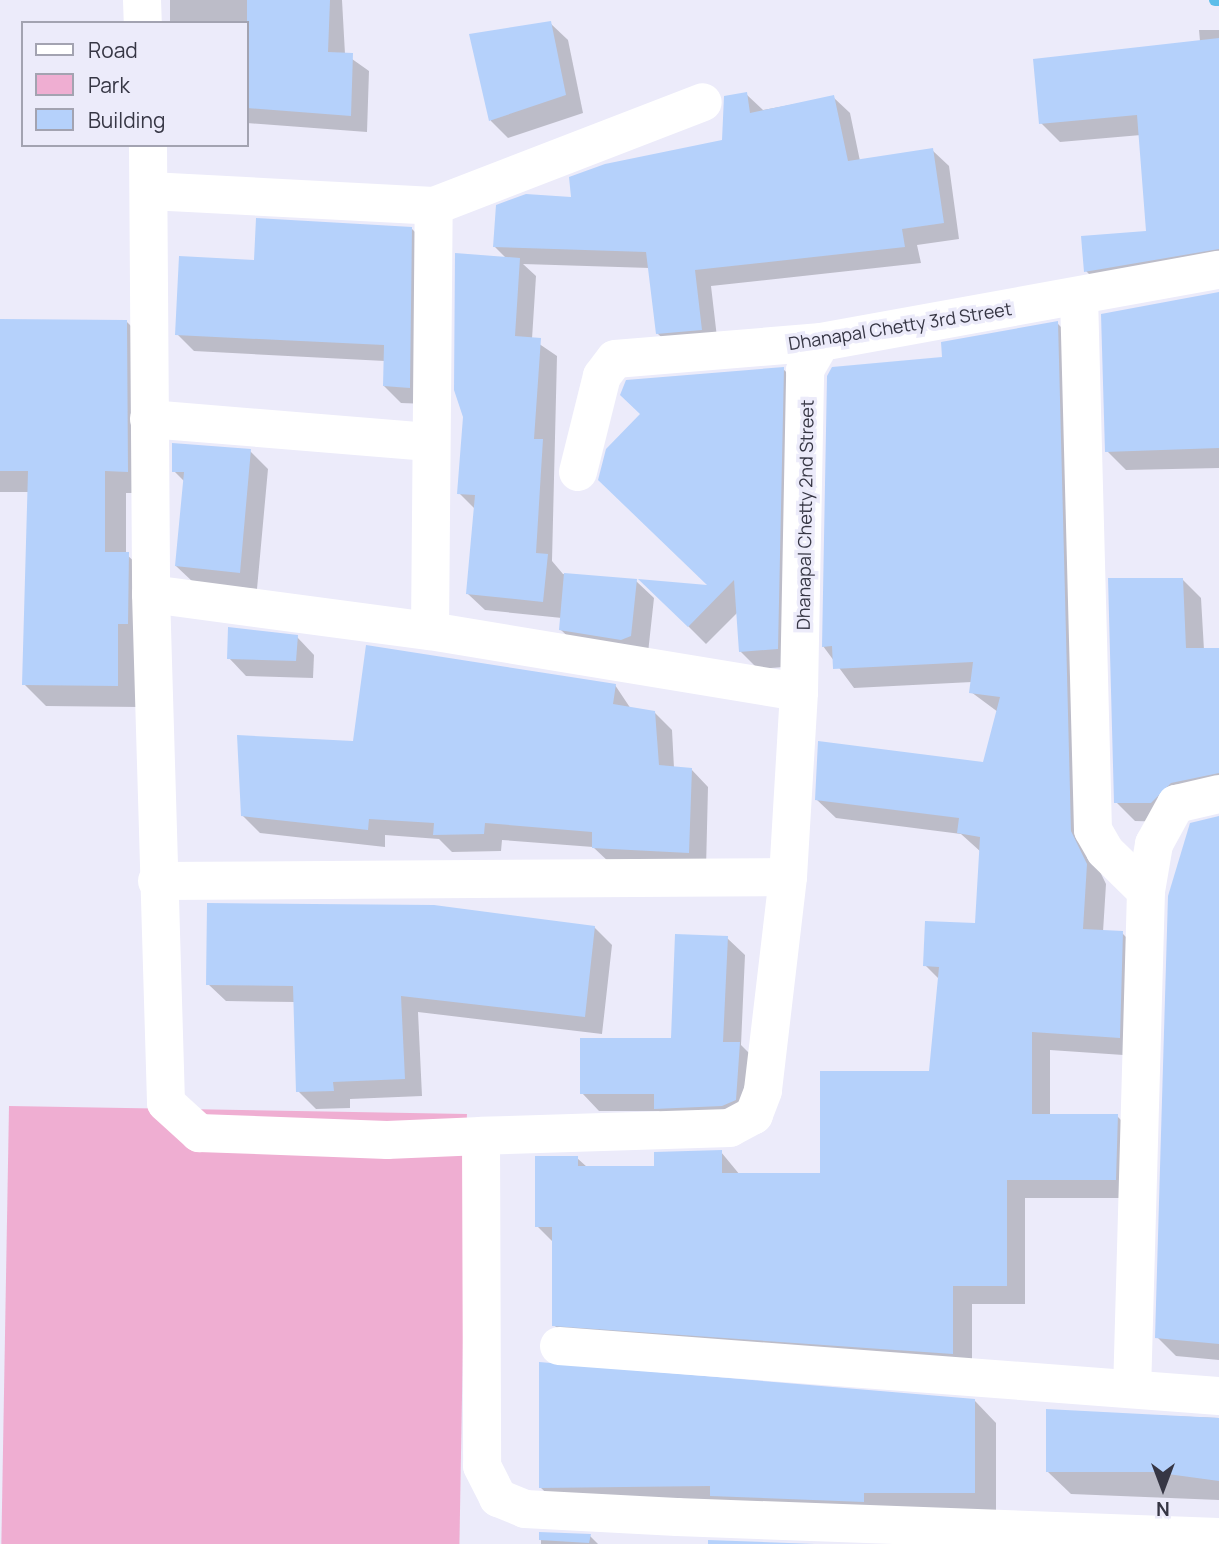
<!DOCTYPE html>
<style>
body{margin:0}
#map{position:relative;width:1219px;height:1544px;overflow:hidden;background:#ecebfa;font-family:Manrope,sans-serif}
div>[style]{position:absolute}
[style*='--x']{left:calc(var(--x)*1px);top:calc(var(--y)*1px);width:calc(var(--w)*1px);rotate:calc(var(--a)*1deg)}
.green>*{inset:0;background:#efaed2;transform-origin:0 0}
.shadow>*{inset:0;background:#0003}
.stream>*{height:12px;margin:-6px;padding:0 6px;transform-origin:6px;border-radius:6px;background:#5bbde9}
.building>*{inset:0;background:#b5d1fb}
.minor>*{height:38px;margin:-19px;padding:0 19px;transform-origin:19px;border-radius:19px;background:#fff}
span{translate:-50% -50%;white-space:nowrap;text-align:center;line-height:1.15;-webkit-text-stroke:7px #ecebfa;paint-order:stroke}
.street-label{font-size:18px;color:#363644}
.legend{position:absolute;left:21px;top:21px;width:228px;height:126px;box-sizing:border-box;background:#ecebfa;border:2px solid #a3a3b1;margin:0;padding:9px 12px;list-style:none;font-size:21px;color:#363644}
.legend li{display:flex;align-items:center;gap:14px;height:35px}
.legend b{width:35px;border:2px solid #a3a3b1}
.north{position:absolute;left:1128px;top:1453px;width:70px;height:70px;-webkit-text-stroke:5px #ecebfa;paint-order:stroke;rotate:180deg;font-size:19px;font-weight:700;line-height:28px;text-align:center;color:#363644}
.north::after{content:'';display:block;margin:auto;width:24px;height:32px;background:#363644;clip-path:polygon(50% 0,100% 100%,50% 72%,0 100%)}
</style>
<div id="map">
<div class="green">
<i style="left:9px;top:1106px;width:458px;height:439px;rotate:1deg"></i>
</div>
<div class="shadow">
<i style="clip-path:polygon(170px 0,342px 0,345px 54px,369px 71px,367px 132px,247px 123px,247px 23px,170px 23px)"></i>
<i style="clip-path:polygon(550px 23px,568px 40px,583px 113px,508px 138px,491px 121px,471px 35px)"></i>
<i style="clip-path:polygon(1199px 30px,1219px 30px,1219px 270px,1105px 290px,1086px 271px,1148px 233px,1141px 135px,1060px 142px,1041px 123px,1200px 41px)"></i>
<i style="clip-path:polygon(746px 94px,763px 110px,833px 97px,850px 113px,860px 161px,932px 150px,949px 166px,959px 239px,917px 245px,921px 263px,711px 286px,718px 346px,674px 349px,657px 333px,650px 268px,523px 264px,536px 276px,532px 339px,557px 356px,552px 561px,563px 574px,636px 581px,654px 598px,648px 653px,579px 647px,561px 630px,562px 618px,485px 610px,468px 594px,476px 510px,459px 493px,464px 421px,457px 255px,506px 258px,495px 247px,573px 199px,723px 141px)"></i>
<i style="clip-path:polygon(411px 228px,428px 245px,427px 404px,401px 403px,384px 386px,385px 361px,194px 351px,177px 334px)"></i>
<i style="clip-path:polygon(1219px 294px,1219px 468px,1126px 470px,1107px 451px)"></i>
<i style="clip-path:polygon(127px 322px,149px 344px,150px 493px,126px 493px,126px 554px,150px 576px,139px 707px,46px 706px,24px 684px,30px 492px,0 492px,0 398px)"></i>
<i style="clip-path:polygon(1057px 323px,1076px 342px,1090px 851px,1106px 884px,1103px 932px,1122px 933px,1141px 952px,1138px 1056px,1050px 1050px,1050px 1116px,1117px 1116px,1136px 1135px,1134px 1198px,1025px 1198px,1025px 1304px,972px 1304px,972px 1372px,573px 1344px,554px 1325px,554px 1243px,537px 1226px,577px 1158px,587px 1167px,656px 1167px,721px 1152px,740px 1175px,822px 1175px,930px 1073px,939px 979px,925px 965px,976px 925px,981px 852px,961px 834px,836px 818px,816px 799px,984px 764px,998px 712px,971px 692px,972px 682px,854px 688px,823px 646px,944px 358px)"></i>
<i style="clip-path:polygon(783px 369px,801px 386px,795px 666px,758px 669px,740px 651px,738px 612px,706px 644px,643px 581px,711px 587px)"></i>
<i style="clip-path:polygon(250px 451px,268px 469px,257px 589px,194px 583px,176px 566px,185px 482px,174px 471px)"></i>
<i style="clip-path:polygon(1182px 579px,1201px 598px,1204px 650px,1219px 650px,1219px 795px,1170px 822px,1135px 821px,1116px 802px)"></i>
<i style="clip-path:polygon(297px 637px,314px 655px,313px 678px,246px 676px,229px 658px)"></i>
<i style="clip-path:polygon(615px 685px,631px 709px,655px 713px,672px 730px,674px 768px,691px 769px,708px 787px,706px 869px,611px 864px,593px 847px,502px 840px,501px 851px,452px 852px,439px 839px,385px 835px,385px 847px,260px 833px,242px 815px,355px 742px)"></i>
<i style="clip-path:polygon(1219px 816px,1219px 1360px,1176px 1356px,1157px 1337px)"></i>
<i style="clip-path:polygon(594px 927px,612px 945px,602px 1034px,418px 1012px,422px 1096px,350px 1099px,350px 1108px,316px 1109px,298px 1091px,295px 1002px,226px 1001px,208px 984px)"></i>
<i style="clip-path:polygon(727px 938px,745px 955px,741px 1045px,757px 1061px,757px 1108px,673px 1125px,659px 1111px,599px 1111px,582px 1093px,673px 1040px)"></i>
<i style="clip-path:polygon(975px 1401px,996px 1423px,996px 1514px,562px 1508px,540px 1487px)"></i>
<i style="clip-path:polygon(1048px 1411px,1219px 1418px,1219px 1500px,1071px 1494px,1048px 1472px)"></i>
<i style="clip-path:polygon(541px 1533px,590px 1536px,598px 1544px,541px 1544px)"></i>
</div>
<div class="stream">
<i style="--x:1215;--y:0;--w:4;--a:0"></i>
</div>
<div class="building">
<i style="clip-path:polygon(247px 0,330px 0,328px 52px,353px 53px,351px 116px,247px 108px)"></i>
<i style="clip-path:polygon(551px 21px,566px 95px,489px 121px,469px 34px)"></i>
<i style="clip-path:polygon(1219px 38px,1219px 249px,1084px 272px,1081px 236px,1146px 231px,1137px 115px,1039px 124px,1033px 59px)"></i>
<i style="clip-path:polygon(747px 92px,750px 113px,834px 95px,848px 161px,933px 148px,944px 223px,902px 229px,905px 247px,695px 270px,702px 330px,656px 334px,646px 252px,493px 247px,496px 205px,526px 194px,571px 197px,569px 177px,605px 164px,722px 140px,724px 96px)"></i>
<i style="clip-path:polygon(256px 218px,412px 227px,410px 388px,383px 386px,384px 345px,175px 335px,179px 256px,254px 260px)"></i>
<i style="clip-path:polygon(455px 253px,520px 258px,515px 336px,541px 338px,534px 439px,543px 439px,536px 553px,548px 554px,543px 602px,466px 594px,475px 495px,457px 494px,463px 417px,454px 390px)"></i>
<i style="clip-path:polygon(1219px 292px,1219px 448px,1105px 452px,1101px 314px)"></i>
<i style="clip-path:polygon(0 319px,127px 320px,128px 472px,105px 471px,105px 552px,129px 552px,128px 624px,118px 624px,118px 686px,22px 685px,28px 471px,0 471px)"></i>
<i style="clip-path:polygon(1058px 321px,1071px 831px,1087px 864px,1083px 929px,1123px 931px,1120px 1038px,1032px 1032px,1032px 1114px,1118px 1114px,1116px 1180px,1007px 1180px,1007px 1286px,953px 1286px,953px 1354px,552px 1326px,552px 1227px,535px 1227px,535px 1156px,578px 1156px,578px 1166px,654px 1166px,654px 1152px,722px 1150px,722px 1173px,820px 1173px,820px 1071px,929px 1071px,939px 967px,923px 966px,925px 921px,975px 923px,980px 837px,957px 833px,959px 818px,815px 800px,818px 741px,983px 762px,1000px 697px,969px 693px,973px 662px,833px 669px,832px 646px,822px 647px,827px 376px,832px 367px,942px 357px,941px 342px)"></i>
<i style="clip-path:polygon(784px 367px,778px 649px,739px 652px,734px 580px,688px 627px,638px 579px,707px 585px,598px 480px,606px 449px,640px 414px,620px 395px,626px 380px)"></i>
<i style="clip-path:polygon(172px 443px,251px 449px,240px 573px,175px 566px,184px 472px,172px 472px)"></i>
<i style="clip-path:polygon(564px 573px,637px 579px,631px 636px,621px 640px,559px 630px)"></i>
<i style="clip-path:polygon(1108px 578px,1183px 578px,1186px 648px,1219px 648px,1219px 773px,1171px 783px,1151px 803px,1114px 803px)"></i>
<i style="clip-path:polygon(228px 627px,298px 635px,296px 661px,227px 659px)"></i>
<i style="clip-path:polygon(366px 645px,616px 684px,613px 704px,655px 711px,659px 765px,692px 768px,689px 853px,592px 848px,592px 832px,485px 823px,484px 834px,433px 835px,434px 823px,369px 819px,368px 830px,241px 816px,237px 735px,353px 741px)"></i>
<i style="clip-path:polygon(1219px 816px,1219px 1344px,1155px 1338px,1168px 896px,1190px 823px)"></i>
<i style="clip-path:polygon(207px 903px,434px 905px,595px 926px,585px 1017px,401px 996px,405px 1079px,333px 1082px,334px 1091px,296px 1092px,293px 986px,206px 985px)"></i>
<i style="clip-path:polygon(675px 934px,728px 936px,723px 1042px,740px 1042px,736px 1100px,722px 1106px,654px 1109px,654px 1094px,580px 1094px,580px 1038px,671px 1038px)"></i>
<i style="clip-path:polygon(539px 1362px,975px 1399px,975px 1493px,864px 1493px,864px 1502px,710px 1496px,710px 1486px,539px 1488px)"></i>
<i style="clip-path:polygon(1046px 1409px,1219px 1418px,1219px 1481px,1153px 1472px,1046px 1472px)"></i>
<i style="clip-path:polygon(539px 1532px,591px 1534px,589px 1543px,539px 1540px)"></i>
<i style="clip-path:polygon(708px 1540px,815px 1544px,708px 1544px)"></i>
</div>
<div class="minor">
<i style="--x:142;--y:0;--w:23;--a:88"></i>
<i style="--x:148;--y:145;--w:449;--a:89.6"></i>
<i style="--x:151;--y:594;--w:509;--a:88.31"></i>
<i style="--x:166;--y:1103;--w:45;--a:42.3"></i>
<i style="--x:199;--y:1133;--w:188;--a:2.1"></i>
<i style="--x:387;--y:1140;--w:94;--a:-2.4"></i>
<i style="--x:481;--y:1136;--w:330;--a:89.8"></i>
<i style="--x:482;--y:1466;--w:36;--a:63"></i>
<i style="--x:498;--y:1498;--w:29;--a:22"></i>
<i style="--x:525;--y:1509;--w:152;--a:3"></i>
<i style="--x:677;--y:1517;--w:542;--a:2.11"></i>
<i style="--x:150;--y:191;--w:284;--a:3"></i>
<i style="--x:434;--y:206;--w:288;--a:-21.1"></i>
<i style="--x:1079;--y:296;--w:534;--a:88.5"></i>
<i style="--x:1093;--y:830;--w:24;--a:60"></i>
<i style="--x:1105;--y:851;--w:57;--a:44.3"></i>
<i style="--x:1146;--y:891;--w:494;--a:91.6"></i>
<i style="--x:149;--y:419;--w:281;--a:4.7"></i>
<i style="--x:578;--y:472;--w:99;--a:-76"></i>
<i style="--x:602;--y:376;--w:21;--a:-53"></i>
<i style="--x:615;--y:359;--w:207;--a:-4.7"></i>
<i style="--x:821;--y:342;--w:404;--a:-10.3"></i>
<i style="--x:151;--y:594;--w:281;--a:7.6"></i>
<i style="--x:430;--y:631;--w:374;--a:9.4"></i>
<i style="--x:799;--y:692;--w:185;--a:93.4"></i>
<i style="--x:430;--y:631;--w:425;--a:-89.5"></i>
<i style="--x:799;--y:692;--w:322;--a:-88.9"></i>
<i style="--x:805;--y:370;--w:32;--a:-60"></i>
<i style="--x:157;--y:881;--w:631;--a:-0.36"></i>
<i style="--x:788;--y:877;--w:215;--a:96.7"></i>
<i style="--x:763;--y:1091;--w:26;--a:111"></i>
<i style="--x:754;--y:1115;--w:27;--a:152"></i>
<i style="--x:730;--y:1128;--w:249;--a:178.2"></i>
<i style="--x:1146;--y:891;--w:48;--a:-80.3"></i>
<i style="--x:1154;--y:844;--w:46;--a:-61.2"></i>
<i style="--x:1176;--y:804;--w:44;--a:-13.1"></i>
<i style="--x:559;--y:1346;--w:662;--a:4.33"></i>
</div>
<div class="street-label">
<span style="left:900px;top:326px;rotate:-9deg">Dhanapal Chetty 3rd Street</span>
<span style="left:805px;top:515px;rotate:-89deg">Dhanapal Chetty 2nd Street</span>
</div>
<ul class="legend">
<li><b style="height:9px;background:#fff"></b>Road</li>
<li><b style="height:19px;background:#efaed2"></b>Park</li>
<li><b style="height:19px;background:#b5d1fb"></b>Building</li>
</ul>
<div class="north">N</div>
</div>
